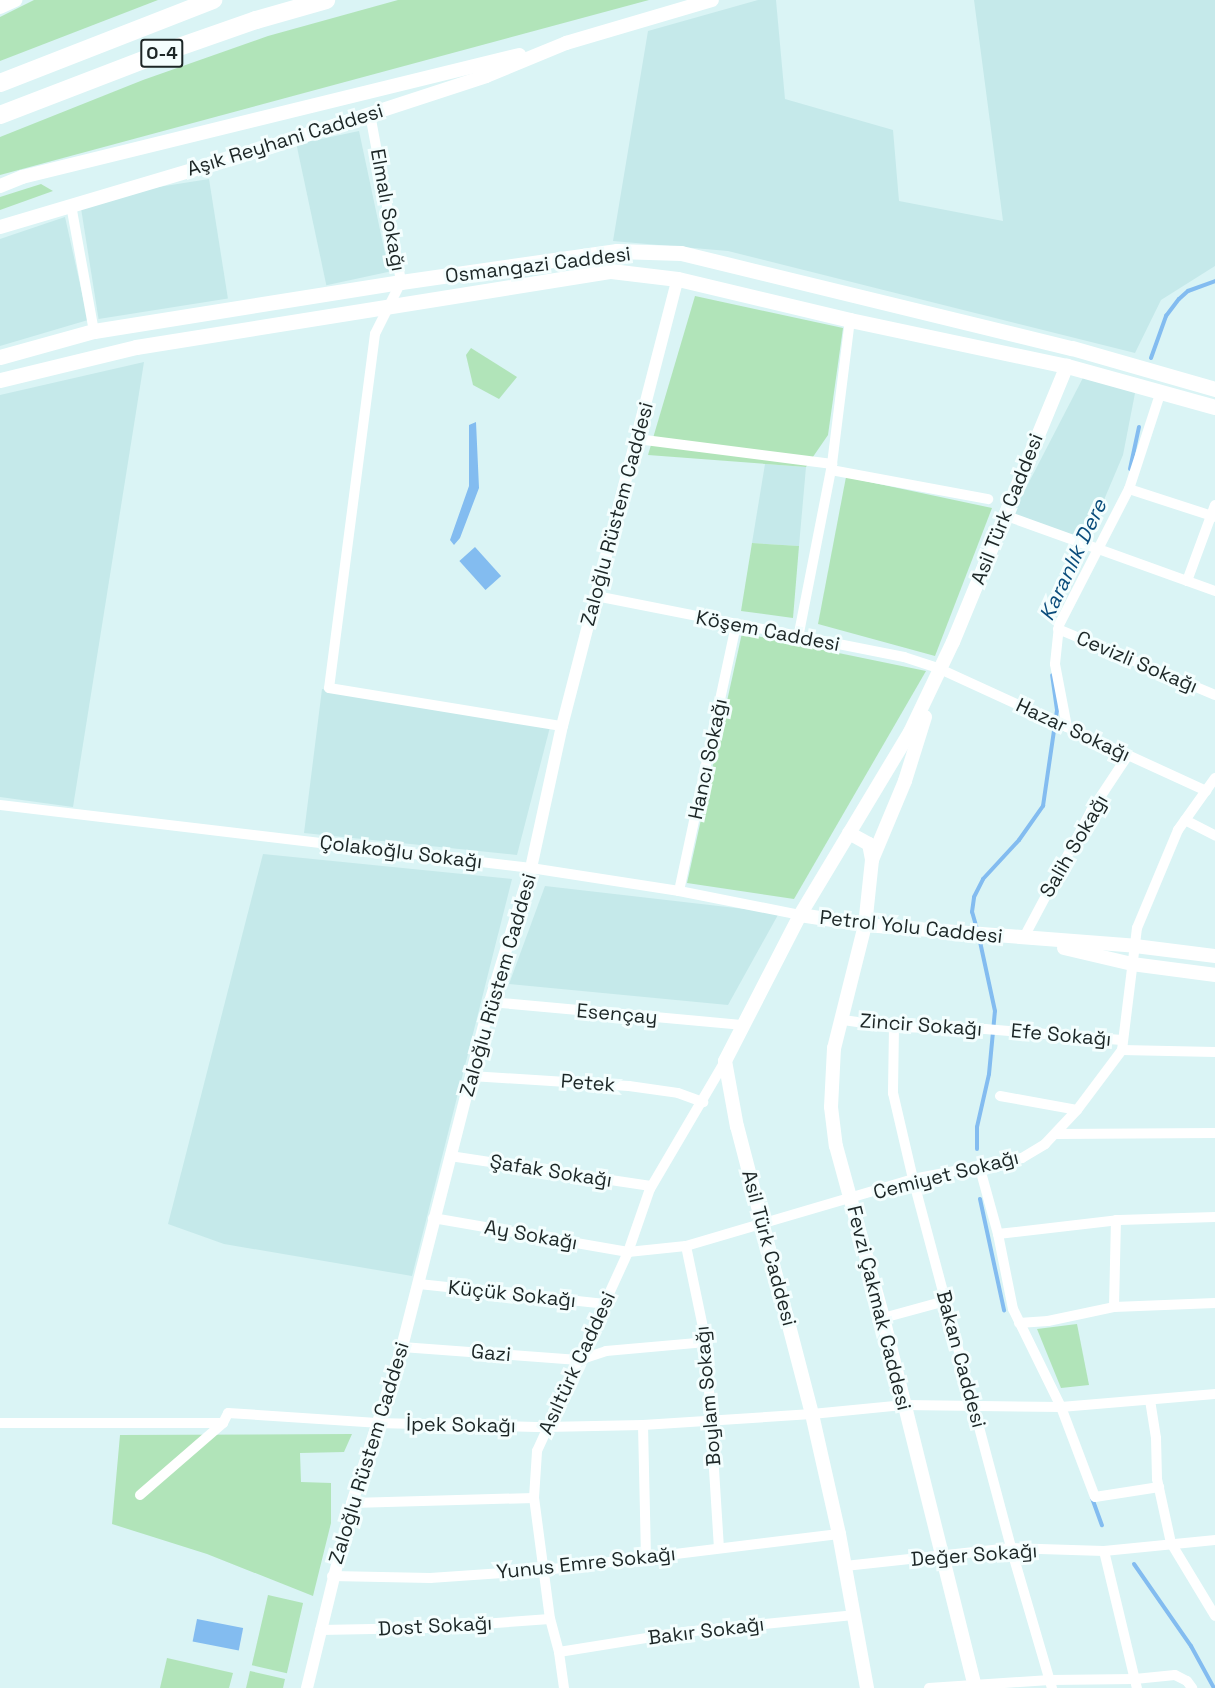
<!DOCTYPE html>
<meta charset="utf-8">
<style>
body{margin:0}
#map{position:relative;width:1215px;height:1688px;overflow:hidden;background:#daf4f5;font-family:"Space Grotesk",sans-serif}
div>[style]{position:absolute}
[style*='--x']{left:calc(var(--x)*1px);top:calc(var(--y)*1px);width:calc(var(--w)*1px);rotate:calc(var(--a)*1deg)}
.built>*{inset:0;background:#c5e9ea;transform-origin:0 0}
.green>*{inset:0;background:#b1e4b9;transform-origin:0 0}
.water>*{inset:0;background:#83bcf0;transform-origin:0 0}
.stream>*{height:4px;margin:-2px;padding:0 2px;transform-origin:2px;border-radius:2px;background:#83bcf0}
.minor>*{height:10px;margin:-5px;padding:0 5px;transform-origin:5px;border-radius:5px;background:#fff}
.tertiary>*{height:12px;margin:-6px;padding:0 6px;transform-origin:6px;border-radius:6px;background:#fff}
.secondary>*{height:14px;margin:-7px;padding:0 7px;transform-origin:7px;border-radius:7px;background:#fff}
.primary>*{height:15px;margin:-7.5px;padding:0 7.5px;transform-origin:7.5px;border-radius:7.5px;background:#fff}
.motorway>*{height:18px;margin:-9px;padding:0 9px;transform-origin:9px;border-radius:9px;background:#fff}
span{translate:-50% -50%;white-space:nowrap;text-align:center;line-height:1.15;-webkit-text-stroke:6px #f4fefe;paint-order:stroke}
.shield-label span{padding:2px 4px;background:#f4fefe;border:2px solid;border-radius:4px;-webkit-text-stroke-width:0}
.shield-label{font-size:18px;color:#1c2626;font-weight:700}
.street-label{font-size:20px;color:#1c2626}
.water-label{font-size:21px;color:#0b4d7c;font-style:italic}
</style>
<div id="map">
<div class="built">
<i style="clip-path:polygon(758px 0,776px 0,785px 99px,893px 130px,899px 201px,1003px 221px,974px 0,1215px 0,1215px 266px,1161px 300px,1135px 353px,728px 251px,613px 241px,648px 31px)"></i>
<i style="left:359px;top:131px;width:144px;height:64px;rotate:78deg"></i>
<i style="left:209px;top:179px;width:121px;height:131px;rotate:81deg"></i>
<i style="clip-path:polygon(65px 217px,88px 320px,0 346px,0 239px)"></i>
<i style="clip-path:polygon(144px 362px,73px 807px,0 797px,0 395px)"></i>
<i style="clip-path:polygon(1086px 372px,1136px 388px,1123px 455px,1087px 540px,1012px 515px)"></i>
<i style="clip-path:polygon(765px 464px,806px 467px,799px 546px,752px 543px)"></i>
<i style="clip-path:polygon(322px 689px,550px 727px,517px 855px,304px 833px)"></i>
<i style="clip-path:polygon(263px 854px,512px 879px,412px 1276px,224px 1244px,168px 1224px)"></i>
<i style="clip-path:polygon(545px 886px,779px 913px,728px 1005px,509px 984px)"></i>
</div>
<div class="green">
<i style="clip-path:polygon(34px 0,158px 0,0 61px,0 17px)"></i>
<i style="clip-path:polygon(398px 0,649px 0,0 175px,0 137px,143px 80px,268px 36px)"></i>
<i style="clip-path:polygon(41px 184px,53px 191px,0 210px,0 197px)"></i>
<i style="clip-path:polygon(695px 296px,843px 328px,828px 435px,806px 467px,648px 455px)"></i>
<i style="clip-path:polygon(471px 348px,517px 377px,499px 399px,473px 385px,466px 355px)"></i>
<i style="clip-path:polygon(846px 477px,992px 508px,935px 656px,818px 624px)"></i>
<i style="clip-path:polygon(752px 543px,799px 546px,793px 618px,741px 611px)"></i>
<i style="clip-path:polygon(742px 633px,926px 671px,794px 899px,687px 883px)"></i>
<i style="clip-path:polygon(1077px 1324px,1089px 1385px,1061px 1388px,1037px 1329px)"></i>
<i style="clip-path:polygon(352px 1434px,344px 1452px,300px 1453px,301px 1482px,331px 1483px,331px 1523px,313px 1596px,207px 1554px,112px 1524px,120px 1435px)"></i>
<i style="left:268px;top:1595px;width:36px;height:72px;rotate:13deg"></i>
<i style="clip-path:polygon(167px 1658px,233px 1673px,229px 1688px,160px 1688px)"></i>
<i style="clip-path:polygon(250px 1671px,285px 1679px,283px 1688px,246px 1688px)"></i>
</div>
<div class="water">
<i style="clip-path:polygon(476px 422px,479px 488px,460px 538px,454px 545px,450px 540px,469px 486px,469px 425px)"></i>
<i style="left:475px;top:547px;width:39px;height:21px;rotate:48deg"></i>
<i style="left:197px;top:1619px;width:47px;height:23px;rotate:11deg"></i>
</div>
<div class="stream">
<i style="--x:1151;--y:358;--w:45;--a:-70.3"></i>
<i style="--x:1166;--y:316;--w:21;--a:-53"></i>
<i style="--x:1179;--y:299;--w:12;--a:-42"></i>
<i style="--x:1188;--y:291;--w:29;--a:-20"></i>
<i style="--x:1130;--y:469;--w:43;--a:-77.9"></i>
<i style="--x:977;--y:929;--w:18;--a:-106"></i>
<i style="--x:972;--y:912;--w:15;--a:-82"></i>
<i style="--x:974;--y:897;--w:20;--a:-63"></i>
<i style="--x:983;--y:879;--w:53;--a:-47.3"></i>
<i style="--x:1019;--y:840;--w:42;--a:-54.8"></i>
<i style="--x:1043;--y:806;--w:97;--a:-81.7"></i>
<i style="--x:1057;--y:710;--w:35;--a:-98"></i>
<i style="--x:977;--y:1149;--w:22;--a:-90"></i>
<i style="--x:977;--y:1127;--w:54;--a:-77.2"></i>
<i style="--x:989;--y:1074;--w:63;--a:-84.6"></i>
<i style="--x:995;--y:1011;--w:76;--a:-102.2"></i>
<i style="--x:980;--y:1199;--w:114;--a:77.8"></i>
<i style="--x:1092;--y:1498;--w:29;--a:70"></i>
<i style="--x:1134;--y:1564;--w:100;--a:55.2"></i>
<i style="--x:1191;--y:1646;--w:48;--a:61.3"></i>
</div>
<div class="minor">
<i style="--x:370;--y:114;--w:171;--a:79.5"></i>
<i style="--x:401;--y:282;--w:58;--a:116.6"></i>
<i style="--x:375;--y:334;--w:357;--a:97.4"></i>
<i style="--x:329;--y:688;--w:236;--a:9.3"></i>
<i style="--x:71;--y:205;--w:128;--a:79.7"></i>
<i style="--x:637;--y:439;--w:197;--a:7.3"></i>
<i style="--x:832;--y:464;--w:145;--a:-82.9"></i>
<i style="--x:831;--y:470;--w:160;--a:10.5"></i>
<i style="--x:1129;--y:489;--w:90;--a:18"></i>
<i style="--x:1004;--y:515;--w:224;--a:19.8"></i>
<i style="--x:1187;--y:581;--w:81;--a:-69.8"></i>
<i style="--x:596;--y:596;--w:314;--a:11.2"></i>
<i style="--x:904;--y:657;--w:38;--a:18"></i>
<i style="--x:940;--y:669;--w:293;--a:24.6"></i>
<i style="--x:1058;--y:629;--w:170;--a:22.8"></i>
<i style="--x:798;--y:638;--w:177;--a:-78.9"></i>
<i style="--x:1067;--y:727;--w:64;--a:-100.8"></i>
<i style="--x:1055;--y:664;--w:39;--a:-84"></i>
<i style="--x:1059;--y:625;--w:153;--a:-62.8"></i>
<i style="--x:1129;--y:489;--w:103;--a:-71.9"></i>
<i style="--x:0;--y:805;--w:535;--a:6.77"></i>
<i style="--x:531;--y:868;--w:150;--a:8.8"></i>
<i style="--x:679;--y:891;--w:123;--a:11.2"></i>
<i style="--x:1185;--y:820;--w:34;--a:27"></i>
<i style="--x:679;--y:891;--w:271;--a:-77.9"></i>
<i style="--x:1023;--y:939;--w:145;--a:-62"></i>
<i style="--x:1091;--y:811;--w:67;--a:-56.5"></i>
<i style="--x:490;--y:1002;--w:255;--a:5.2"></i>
<i style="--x:843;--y:1020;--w:51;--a:7.8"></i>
<i style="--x:894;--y:1027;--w:91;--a:1.3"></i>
<i style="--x:985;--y:1029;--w:137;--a:4.6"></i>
<i style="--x:894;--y:1027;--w:66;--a:90.9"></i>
<i style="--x:893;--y:1093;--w:88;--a:76.9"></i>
<i style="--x:913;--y:1179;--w:382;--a:75.1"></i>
<i style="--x:1011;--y:1548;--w:146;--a:73.7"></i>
<i style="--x:1122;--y:1050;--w:123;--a:-83"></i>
<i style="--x:1137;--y:928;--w:106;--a:-67.3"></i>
<i style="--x:1178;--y:830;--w:64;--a:-54.6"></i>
<i style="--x:1122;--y:1050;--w:93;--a:1.2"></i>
<i style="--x:471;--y:1076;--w:158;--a:3.6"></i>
<i style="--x:629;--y:1086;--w:49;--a:8.1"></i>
<i style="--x:678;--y:1093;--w:27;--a:20"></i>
<i style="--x:1000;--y:1096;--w:78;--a:10.3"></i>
<i style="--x:1055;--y:1134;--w:160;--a:-0.4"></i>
<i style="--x:450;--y:1156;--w:203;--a:8.5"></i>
<i style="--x:979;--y:1165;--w:72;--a:74.6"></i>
<i style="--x:998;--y:1234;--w:76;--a:78.7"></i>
<i style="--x:1013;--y:1309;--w:109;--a:63.9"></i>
<i style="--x:1061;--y:1407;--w:96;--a:69.3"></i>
<i style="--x:1095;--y:1497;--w:65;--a:-8.9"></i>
<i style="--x:433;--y:1218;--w:198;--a:9.9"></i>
<i style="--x:628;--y:1252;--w:58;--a:-5.9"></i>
<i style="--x:686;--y:1246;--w:237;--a:-16.4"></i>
<i style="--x:913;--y:1179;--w:111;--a:-10.9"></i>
<i style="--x:1022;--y:1158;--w:27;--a:-31"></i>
<i style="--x:1045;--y:1144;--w:47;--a:-46.7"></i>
<i style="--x:1077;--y:1110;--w:75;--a:-53.1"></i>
<i style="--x:998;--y:1234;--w:122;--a:-6.6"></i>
<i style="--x:1119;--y:1220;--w:96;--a:-1.8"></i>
<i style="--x:686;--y:1246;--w:98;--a:78.2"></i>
<i style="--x:706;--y:1342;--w:206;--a:86.4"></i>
<i style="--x:419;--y:1284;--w:187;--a:6.1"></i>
<i style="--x:1114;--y:1307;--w:87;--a:-88.7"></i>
<i style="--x:883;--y:1318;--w:64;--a:-15.3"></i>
<i style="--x:1019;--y:1323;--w:29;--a:-4"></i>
<i style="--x:1048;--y:1321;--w:67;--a:-12"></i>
<i style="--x:1114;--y:1307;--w:101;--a:-2.3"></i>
<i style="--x:402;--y:1347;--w:177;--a:4.2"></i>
<i style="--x:579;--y:1360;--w:28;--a:-18"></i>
<i style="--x:606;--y:1351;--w:100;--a:-5.1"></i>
<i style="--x:1150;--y:1400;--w:38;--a:81"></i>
<i style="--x:1156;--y:1438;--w:41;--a:88.6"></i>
<i style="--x:1157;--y:1479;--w:66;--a:77.7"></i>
<i style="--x:1171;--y:1543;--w:85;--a:58.9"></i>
<i style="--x:0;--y:1423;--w:223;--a:0"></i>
<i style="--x:223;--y:1423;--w:11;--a:-63"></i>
<i style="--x:228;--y:1413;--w:149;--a:3.8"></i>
<i style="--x:377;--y:1423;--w:169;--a:1.4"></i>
<i style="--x:546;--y:1427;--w:97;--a:-1.2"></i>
<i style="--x:643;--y:1425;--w:169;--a:-3.7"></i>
<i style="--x:812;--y:1414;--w:91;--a:-5.6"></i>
<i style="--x:903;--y:1405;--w:158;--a:0.7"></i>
<i style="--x:1061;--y:1407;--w:155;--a:-4.8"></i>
<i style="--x:643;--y:1425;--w:132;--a:88.7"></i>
<i style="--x:140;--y:1495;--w:110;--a:-40.9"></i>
<i style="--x:352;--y:1503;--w:182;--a:-1.6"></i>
<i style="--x:1104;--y:1551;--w:141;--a:76.5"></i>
<i style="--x:845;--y:1566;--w:167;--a:-6.2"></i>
<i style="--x:1011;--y:1548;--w:93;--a:1.8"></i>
<i style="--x:1104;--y:1551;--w:112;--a:-5.7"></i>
<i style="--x:332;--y:1576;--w:98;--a:1.2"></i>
<i style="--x:430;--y:1578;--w:115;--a:-4"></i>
<i style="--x:545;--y:1570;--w:296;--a:-7"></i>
<i style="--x:320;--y:1630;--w:105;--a:-1.1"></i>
<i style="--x:425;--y:1628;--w:125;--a:-4.1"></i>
<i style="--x:559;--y:1652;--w:127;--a:-9.1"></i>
<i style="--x:684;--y:1632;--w:170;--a:-5.7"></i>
<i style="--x:564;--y:1688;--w:36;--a:-98"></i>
<i style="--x:559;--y:1652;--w:34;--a:-105"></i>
<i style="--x:550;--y:1619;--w:122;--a:-97.5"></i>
<i style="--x:534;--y:1498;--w:47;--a:-86.3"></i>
<i style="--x:537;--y:1451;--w:219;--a:-65.4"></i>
<i style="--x:628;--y:1252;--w:67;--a:-70.8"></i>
<i style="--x:650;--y:1189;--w:148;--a:-59.6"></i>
<i style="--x:929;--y:1688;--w:121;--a:-3.8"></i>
<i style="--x:1050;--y:1680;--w:85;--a:-0.7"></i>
<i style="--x:1135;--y:1679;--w:40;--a:-5.7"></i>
<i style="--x:1175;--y:1675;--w:13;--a:27"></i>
<i style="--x:1187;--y:1681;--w:9;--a:54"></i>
</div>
<div class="tertiary">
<i style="--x:307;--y:1688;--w:190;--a:-76.3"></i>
<i style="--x:352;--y:1503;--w:164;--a:-72.2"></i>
<i style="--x:402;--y:1347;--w:356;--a:-75.7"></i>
<i style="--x:490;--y:1002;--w:140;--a:-73"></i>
<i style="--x:531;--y:868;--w:145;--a:-77.7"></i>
<i style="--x:562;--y:726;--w:462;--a:-75.5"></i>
</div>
<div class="secondary">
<i style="--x:0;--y:7;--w:17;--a:-25"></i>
<i style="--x:0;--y:186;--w:24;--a:-22"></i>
<i style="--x:22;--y:177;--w:512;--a:-13.79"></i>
<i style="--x:0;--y:227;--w:271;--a:-16.5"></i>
<i style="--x:260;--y:150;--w:238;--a:-18.1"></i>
<i style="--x:486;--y:76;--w:87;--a:-22.4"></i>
<i style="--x:566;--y:43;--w:152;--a:-16.4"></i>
<i style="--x:925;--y:717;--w:67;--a:107.4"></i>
<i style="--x:905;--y:781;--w:86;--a:112.7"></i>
<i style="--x:872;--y:860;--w:65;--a:96.1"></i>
<i style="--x:865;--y:925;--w:127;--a:104.1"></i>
<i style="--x:834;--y:1048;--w:59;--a:92.9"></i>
<i style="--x:831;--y:1107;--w:39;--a:83"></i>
<i style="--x:836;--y:1146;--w:178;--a:74.7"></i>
<i style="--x:883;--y:1318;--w:381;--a:76"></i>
<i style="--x:849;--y:833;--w:23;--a:29"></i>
<i style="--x:869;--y:844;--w:16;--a:79"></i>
<i style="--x:800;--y:915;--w:66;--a:8.7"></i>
<i style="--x:865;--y:925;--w:271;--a:4.4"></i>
<i style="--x:1135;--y:946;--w:81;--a:7.1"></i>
<i style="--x:1064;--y:948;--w:70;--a:13.2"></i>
<i style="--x:1132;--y:964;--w:84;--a:7.5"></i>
<i style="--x:867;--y:1688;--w:157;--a:-100.3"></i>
<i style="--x:839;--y:1534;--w:123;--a:-102.7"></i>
<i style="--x:812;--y:1414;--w:297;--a:-104.6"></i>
<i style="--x:737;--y:1127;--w:67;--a:-100.3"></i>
<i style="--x:725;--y:1061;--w:164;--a:-62.8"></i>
<i style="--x:800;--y:915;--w:214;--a:-59"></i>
<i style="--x:910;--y:732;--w:100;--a:-64.5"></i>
<i style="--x:953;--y:642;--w:299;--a:-67.6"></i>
</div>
<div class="primary">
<i style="--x:0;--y:357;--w:98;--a:-15.5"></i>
<i style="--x:94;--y:331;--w:311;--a:-9.1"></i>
<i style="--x:401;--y:282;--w:218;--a:-8.2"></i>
<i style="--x:617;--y:251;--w:64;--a:1.8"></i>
<i style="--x:681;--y:253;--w:402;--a:13.7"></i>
<i style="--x:1072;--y:348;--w:149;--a:16"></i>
<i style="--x:0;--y:380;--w:140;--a:-13.6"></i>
<i style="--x:136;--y:347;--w:481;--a:-9.1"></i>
<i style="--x:611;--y:271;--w:67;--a:6.8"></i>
<i style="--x:678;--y:279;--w:177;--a:13.4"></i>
<i style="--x:850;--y:320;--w:222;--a:12"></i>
<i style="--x:1067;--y:366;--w:154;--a:15.5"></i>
</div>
<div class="motorway">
<i style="--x:0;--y:83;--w:229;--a:-21.3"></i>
<i style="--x:0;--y:115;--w:167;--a:-21"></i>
<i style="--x:156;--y:55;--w:106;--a:-19.3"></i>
<i style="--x:256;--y:20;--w:73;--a:-15.9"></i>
</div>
<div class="shield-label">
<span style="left:162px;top:53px">O-4</span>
</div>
<div class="street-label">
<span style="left:285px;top:140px;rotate:-17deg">Aşık Reyhani Caddesi</span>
<span style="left:388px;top:210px;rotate:80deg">Elmalı Sokağı</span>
<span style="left:538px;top:265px;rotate:-7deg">Osmangazi Caddesi</span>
<span style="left:1007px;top:509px;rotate:-68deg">Asil Türk Caddesi</span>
<span style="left:617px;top:514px;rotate:-75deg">Zaloğlu Rüstem Caddesi</span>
<span style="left:768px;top:631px;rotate:11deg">Köşem Caddesi</span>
<span style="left:1137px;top:662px;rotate:23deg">Cevizli Sokağı</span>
<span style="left:1073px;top:730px;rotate:25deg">Hazar Sokağı</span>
<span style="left:708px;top:759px;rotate:-78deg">Hancı Sokağı</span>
<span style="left:1074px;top:846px;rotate:-60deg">Salih Sokağı</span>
<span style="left:401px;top:852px;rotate:7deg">Çolakoğlu Sokağı</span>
<span style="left:911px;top:927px;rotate:6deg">Petrol Yolu Caddesi</span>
<span style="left:498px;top:985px;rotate:-74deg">Zaloğlu Rüstem Caddesi</span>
<span style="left:617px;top:1014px;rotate:5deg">Esençay</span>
<span style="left:921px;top:1025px;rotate:4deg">Zincir Sokağı</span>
<span style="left:1061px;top:1035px;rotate:5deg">Efe Sokağı</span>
<span style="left:588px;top:1083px;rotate:4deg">Petek</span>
<span style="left:551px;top:1171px;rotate:9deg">Şafak Sokağı</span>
<span style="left:946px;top:1175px;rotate:-14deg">Cemiyet Sokağı</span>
<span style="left:531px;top:1235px;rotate:10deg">Ay Sokağı</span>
<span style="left:769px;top:1248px;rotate:75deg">Asil Türk Caddesi</span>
<span style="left:512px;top:1294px;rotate:6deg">Küçük Sokağı</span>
<span style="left:879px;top:1308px;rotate:76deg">Fevzi Çakmak Caddesi</span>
<span style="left:491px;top:1353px;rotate:5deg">Gazi</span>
<span style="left:961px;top:1359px;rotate:75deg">Bakan Caddesi</span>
<span style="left:577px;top:1363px;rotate:-65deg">Asıltürk Caddesi</span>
<span style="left:708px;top:1396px;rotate:-95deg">Boylam Sokağı</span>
<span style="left:461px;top:1425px;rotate:1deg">İpek Sokağı</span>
<span style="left:369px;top:1453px;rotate:-73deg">Zaloğlu Rüstem Caddesi</span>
<span style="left:974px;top:1555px;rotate:-4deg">Değer Sokağı</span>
<span style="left:586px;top:1563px;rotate:-6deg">Yunus Emre Sokağı</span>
<span style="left:435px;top:1626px;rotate:-3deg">Dost Sokağı</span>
<span style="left:706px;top:1631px;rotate:-7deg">Bakır Sokağı</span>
</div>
<div class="water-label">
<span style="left:1073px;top:560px;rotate:-65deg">Karanlık Dere</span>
</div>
</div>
